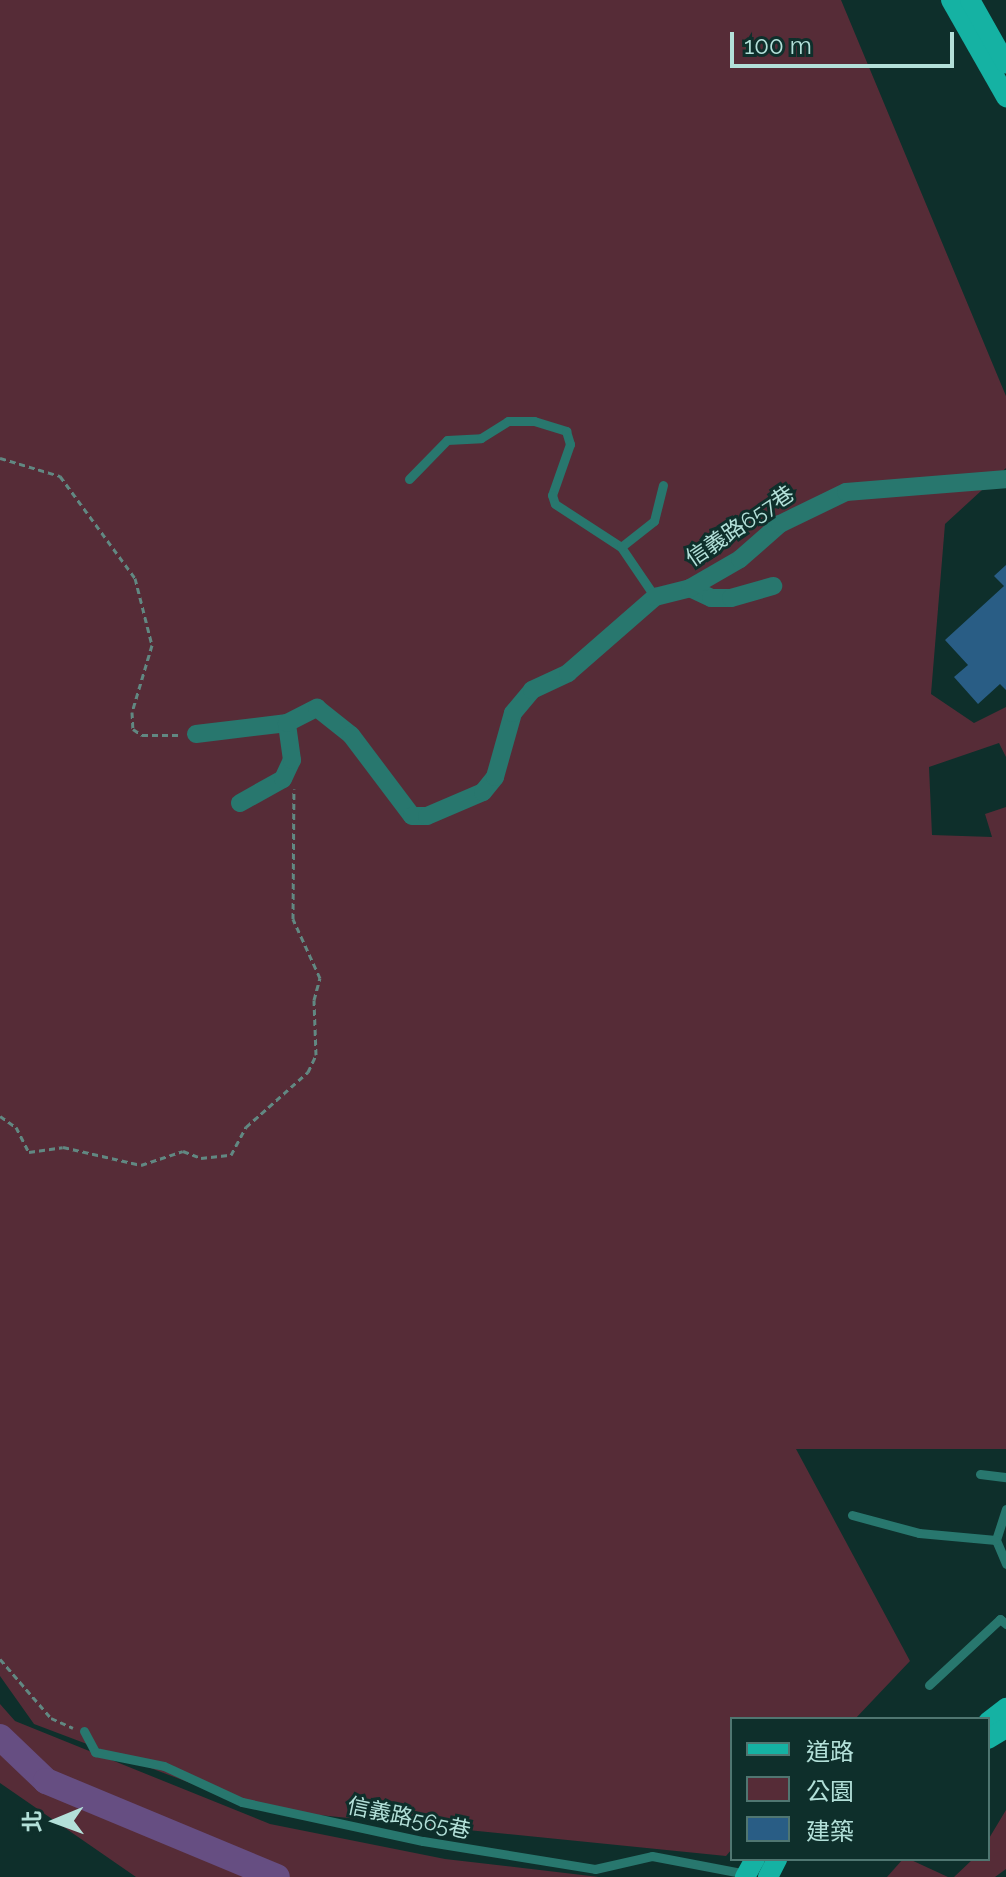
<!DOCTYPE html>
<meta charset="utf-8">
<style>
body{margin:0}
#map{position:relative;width:1006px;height:1877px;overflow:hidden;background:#0e2f2b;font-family:Raleway,"Noto Sans TC",sans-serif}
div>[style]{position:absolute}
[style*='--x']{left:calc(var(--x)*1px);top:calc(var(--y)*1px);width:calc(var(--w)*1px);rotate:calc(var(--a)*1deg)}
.green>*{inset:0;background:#562c37}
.river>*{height:26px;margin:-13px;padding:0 13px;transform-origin:13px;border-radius:13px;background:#664e82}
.building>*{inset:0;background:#295d85}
.path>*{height:3px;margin-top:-1.5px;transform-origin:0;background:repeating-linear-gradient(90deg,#618882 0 6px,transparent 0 10px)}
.service>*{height:9px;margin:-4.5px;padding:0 4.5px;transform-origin:4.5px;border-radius:4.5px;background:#28776e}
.minor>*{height:18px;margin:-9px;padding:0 9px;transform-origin:9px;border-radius:9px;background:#28776e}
.primary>*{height:20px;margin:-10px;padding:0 10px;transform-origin:10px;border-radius:10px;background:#15b2a3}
span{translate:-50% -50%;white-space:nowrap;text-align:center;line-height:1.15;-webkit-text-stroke:6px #0e2f2b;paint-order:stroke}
.street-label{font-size:22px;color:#b3e0d9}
.legend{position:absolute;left:730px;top:1717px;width:260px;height:144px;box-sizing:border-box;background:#0e2f2b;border:2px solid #507671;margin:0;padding:10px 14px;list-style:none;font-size:24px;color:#b3e0d9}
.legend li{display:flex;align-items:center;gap:16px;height:40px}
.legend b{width:40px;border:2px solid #507671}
.north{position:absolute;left:16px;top:1781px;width:80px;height:80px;-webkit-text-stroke:6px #0e2f2b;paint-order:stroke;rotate:269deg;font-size:22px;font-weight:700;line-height:32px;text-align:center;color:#b3e0d9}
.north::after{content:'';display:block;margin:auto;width:28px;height:36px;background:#b3e0d9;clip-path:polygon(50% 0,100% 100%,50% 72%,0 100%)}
.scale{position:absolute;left:730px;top:32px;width:224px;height:36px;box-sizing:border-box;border:4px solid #b3e0d9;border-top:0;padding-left:10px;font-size:24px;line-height:28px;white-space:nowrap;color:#b3e0d9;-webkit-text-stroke:6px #0e2f2b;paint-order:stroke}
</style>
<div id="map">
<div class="green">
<i style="clip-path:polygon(0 0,841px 0,1006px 396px,1006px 468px,945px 524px,931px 694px,974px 723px,1006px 707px,1006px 757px,999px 743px,929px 767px,932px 835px,992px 837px,985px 814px,1006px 807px,1006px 1449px,796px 1449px,910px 1661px,855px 1719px,732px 1719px,732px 1849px,726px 1856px,259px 1809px,34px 1724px,0 1676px)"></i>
<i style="clip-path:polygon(0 1704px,15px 1721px,270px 1824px,445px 1859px,599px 1877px,136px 1877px,0 1783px)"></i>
<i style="clip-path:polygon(1006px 1810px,1006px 1869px,995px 1877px,954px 1877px,973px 1859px,988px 1859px,988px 1840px)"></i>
<i style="clip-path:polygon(903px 1859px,909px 1859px,948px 1877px,887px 1877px)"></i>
</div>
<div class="river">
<i style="--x:0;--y:1737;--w:64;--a:43.7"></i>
<i style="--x:46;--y:1781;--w:250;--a:22.6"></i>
</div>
<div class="building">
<i style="clip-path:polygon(1006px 565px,1006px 690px,1000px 684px,978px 704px,954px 677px,968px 665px,945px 640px,1004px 586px,994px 576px)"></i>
</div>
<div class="path">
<i style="--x:0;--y:458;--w:63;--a:16.7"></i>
<i style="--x:60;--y:476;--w:127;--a:53.7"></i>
<i style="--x:135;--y:578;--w:69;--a:75.8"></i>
<i style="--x:152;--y:645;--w:70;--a:106.6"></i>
<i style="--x:132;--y:712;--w:17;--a:87"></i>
<i style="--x:133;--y:729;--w:11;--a:34"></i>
<i style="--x:142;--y:735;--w:39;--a:0"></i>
<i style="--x:0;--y:1116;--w:19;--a:35"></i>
<i style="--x:16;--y:1127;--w:28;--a:63"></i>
<i style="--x:29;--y:1152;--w:34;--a:-8"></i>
<i style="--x:63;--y:1147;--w:80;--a:13"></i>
<i style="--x:141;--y:1165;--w:44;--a:-18.4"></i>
<i style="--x:183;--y:1151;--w:19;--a:21"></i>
<i style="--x:201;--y:1158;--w:30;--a:-6"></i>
<i style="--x:231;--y:1155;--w:32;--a:-62"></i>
<i style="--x:246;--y:1127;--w:83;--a:-41.6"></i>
<i style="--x:308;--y:1072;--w:19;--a:-65"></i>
<i style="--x:316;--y:1055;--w:55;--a:-92.1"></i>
<i style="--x:314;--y:1000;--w:23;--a:-75"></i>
<i style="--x:320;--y:978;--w:65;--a:-114.6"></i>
<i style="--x:293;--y:919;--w:130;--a:-89.6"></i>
<i style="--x:0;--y:1659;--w:78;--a:49.2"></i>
<i style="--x:51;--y:1718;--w:24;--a:24"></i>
</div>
<div class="service">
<i style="--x:409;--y:479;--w:54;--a:-45.7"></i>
<i style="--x:447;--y:440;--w:34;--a:-3"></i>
<i style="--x:481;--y:438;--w:32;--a:-32"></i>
<i style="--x:508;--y:421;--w:26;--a:0"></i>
<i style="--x:534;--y:421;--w:34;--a:17"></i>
<i style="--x:566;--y:431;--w:14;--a:73"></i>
<i style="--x:570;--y:444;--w:54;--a:109.4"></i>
<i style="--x:552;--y:495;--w:9;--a:72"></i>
<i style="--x:555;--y:504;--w:79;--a:33.1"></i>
<i style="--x:621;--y:547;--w:60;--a:55.8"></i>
<i style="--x:621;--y:547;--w:42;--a:-38.2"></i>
<i style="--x:654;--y:521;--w:37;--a:-76"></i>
<i style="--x:980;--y:1474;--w:26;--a:7"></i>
<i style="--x:1006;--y:1509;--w:33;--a:108"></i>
<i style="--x:996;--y:1540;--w:26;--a:67"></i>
<i style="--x:852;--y:1515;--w:69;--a:15"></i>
<i style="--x:919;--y:1533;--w:77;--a:5.2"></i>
<i style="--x:929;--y:1685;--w:97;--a:-42.9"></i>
<i style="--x:1000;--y:1619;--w:8;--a:40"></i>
<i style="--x:84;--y:1731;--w:24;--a:62"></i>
<i style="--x:95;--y:1752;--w:70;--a:11.5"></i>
<i style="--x:164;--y:1766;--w:86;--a:24.8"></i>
<i style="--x:242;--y:1802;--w:185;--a:12.2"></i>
<i style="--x:423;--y:1841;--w:174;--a:9.2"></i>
<i style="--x:595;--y:1869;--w:58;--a:-12.8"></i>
<i style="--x:652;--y:1856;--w:96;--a:10.8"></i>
</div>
<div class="minor">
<i style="--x:690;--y:588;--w:23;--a:25"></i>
<i style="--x:711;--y:598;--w:20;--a:0"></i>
<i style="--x:731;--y:598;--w:44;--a:-15.9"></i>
<i style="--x:196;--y:734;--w:92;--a:-6.9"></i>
<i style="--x:240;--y:803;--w:49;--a:-29.2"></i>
<i style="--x:283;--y:779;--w:21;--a:-65"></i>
<i style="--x:292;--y:760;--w:37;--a:-98"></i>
<i style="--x:287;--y:723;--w:34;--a:-27"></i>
<i style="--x:317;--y:708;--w:43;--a:38.5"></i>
<i style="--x:351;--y:735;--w:101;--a:53"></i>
<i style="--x:412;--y:816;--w:15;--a:0"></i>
<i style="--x:427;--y:816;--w:61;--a:-23.2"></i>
<i style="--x:483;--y:792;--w:19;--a:-51"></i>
<i style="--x:495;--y:777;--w:66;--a:-74.3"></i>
<i style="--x:513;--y:713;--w:30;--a:-50"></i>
<i style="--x:532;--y:690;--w:40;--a:-25"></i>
<i style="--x:568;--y:673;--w:116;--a:-41.1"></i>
<i style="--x:655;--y:597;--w:36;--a:-14"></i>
<i style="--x:690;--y:588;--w:58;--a:-30.1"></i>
<i style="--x:740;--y:559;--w:53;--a:-41.2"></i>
<i style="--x:780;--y:524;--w:73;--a:-25.9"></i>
<i style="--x:846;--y:492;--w:161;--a:-4.6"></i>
</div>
<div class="primary">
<i style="--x:951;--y:0;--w:112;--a:60.4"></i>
<i style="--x:970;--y:0;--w:73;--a:60.6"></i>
<i style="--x:988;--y:1722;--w:23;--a:-38"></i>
<i style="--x:988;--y:1739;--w:21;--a:-31"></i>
<i style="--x:745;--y:1877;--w:21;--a:-61"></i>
<i style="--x:768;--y:1877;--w:20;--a:-63"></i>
</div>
<div class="street-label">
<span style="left:740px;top:526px;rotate:-34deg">信義路657巷</span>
<span style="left:409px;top:1818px;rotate:12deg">信義路565巷</span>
</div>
<ul class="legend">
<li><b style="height:10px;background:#15b2a3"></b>道路</li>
<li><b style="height:22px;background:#562c37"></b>公園</li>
<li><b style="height:22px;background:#295d85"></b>建築</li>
</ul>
<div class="north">北</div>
<div class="scale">100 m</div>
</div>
